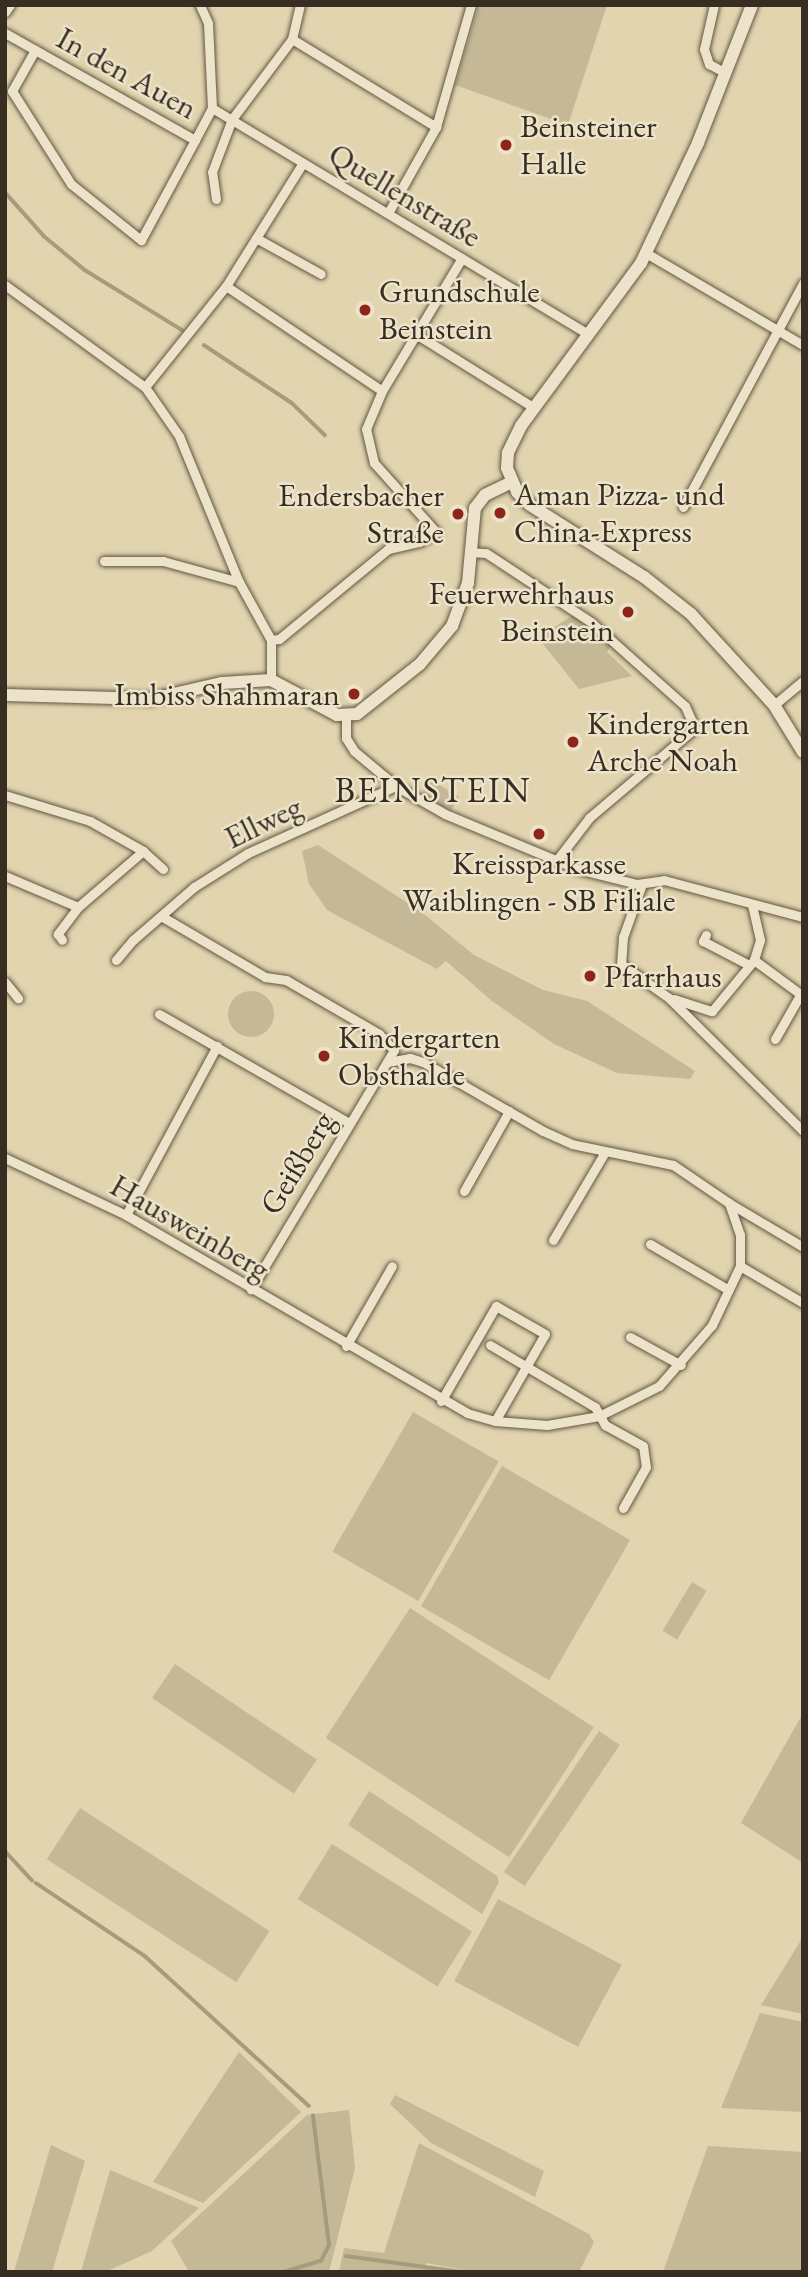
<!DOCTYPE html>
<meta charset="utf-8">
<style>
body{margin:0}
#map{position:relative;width:808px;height:2277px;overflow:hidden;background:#e1d4ae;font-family:"EB Garamond",serif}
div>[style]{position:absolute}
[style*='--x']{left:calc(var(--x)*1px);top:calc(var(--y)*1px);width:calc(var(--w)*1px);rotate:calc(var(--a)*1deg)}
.green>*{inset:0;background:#c4b896;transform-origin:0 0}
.round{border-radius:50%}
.stream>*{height:3.5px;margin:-1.75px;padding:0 1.75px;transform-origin:1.75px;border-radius:1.75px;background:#a79b7e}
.roads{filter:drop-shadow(0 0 2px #625744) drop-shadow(0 0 2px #625744)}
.street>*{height:9px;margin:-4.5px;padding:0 4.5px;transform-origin:4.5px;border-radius:4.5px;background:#ece3ca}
.secondary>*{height:12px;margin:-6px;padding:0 6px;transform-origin:6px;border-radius:6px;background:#ece3ca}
.dots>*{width:19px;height:19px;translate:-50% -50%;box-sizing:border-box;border:4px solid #ece3ca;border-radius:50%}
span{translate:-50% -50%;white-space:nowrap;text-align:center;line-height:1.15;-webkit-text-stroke:5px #ece3ca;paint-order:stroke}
.street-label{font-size:32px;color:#372d21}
.poi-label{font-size:32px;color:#372d21}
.left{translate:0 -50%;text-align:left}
.right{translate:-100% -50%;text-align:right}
.quarter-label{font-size:35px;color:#372d21;letter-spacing:2px}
.frame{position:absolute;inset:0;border:7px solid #372d21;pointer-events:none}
</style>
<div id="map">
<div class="green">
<i style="clip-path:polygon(479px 5px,607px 5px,568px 125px,455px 85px)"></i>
<i style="clip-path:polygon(573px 615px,612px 645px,607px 652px,632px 676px,579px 689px,538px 638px)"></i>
<i style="clip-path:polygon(430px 779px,459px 797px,451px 810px,420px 797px)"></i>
<i style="clip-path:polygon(318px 845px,420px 911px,474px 955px,543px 990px,587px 1001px,695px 1071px,690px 1079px,617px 1073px,554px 1044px,492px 1001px,446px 961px,437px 969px,327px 910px,309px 884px,302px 851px)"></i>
<i class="round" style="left:228px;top:991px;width:46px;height:46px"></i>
<i style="left:413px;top:1412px;width:99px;height:161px;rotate:30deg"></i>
<i style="left:502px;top:1466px;width:148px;height:162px;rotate:30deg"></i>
<i style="left:692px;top:1582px;width:17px;height:57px;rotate:31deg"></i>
<i style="left:410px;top:1608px;width:219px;height:155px;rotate:33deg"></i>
<i style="left:175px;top:1664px;width:171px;height:41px;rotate:34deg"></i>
<i style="clip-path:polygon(803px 1713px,803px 1863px,741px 1823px)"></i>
<i style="left:599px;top:1731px;width:25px;height:170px;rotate:34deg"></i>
<i style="clip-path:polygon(369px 1791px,497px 1876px,499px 1882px,482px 1914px,348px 1825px)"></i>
<i style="left:80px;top:1808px;width:226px;height:61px;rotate:33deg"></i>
<i style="left:332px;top:1844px;width:165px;height:65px;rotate:32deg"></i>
<i style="left:498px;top:1899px;width:140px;height:93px;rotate:28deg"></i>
<i style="clip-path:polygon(803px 1937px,803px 2014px,761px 2005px)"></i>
<i style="clip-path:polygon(760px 2013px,803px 2022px,803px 2112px,721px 2108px)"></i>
<i style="clip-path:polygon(239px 2052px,301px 2112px,203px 2203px,153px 2182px)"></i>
<i style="clip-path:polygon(395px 2095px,544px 2171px,535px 2197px,431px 2143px,390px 2104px)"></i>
<i style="clip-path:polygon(349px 2110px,355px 2168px,329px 2272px,189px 2272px,171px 2241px,307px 2115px)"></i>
<i style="clip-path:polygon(419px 2143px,589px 2234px,594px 2242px,579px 2272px,474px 2272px,426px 2263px,425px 2268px,444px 2272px,339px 2272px,344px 2248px,384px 2253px)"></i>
<i style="clip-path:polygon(51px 2145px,85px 2161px,52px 2272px,14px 2272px)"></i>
<i style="clip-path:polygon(708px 2146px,803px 2152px,803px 2272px,663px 2272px)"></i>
<i style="clip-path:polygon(110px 2170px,199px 2208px,152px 2251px,105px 2272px,81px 2272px)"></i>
</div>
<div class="stream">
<i style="--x:5;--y:192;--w:59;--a:48.4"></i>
<i style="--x:44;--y:236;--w:53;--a:39.7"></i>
<i style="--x:85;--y:270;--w:114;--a:31.7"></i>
<i style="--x:204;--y:345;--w:105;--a:33.4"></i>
<i style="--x:292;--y:403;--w:46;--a:44.1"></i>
<i style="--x:5;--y:1851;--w:40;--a:47"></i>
<i style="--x:36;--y:1883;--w:131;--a:33.8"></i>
<i style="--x:145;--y:1956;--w:222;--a:42.4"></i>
<i style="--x:346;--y:2256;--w:116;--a:7.9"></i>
<i style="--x:284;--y:2272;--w:39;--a:-17"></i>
<i style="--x:321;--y:2261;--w:18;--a:-63"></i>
<i style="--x:329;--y:2245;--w:130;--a:-97.1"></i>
</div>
<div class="roads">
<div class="street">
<i style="--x:714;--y:5;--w:45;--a:102.8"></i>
<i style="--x:704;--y:49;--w:16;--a:72"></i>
<i style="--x:709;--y:64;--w:17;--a:28"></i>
<i style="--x:5;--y:12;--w:9;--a:-54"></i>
<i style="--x:5;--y:33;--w:218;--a:29.4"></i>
<i style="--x:195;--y:140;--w:36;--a:-62"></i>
<i style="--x:212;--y:108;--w:85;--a:-92.7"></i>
<i style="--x:208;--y:23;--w:20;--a:-114"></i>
<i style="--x:292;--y:39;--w:169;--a:31.4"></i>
<i style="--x:35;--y:50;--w:47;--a:119.3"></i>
<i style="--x:12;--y:91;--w:110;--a:57.6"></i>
<i style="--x:71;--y:184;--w:90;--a:38.7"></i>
<i style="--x:141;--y:240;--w:114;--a:-61.6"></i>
<i style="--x:212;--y:108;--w:439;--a:31"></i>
<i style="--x:216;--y:199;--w:27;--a:-98"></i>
<i style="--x:212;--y:172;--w:57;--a:-69.3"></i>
<i style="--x:232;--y:119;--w:100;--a:-53.1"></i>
<i style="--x:292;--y:39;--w:35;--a:-77"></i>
<i style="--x:388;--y:213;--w:98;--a:-60.8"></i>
<i style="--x:436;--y:127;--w:127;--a:-74"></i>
<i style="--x:256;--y:238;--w:74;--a:29"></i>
<i style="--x:646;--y:253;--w:182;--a:30.4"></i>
<i style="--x:5;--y:285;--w:173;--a:36.1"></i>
<i style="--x:145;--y:387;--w:60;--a:55.2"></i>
<i style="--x:179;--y:436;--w:158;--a:67.7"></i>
<i style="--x:239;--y:582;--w:66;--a:61.1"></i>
<i style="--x:271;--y:640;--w:40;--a:90"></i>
<i style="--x:226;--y:286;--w:188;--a:33.9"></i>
<i style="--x:416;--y:334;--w:138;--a:32"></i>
<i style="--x:145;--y:387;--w:129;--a:-51.3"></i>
<i style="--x:226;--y:286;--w:145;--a:-58"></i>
<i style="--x:683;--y:507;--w:254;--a:-61.8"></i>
<i style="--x:470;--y:552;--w:16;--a:4"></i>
<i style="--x:486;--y:553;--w:126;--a:33.3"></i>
<i style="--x:591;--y:622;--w:126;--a:41.8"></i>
<i style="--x:685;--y:706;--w:24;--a:66"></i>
<i style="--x:695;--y:728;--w:139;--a:139.7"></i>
<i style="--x:589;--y:818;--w:54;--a:127.5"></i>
<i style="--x:104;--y:561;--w:59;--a:0"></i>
<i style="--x:163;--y:561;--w:79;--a:15.4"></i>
<i style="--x:271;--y:640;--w:8;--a:-7"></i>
<i style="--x:279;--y:639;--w:141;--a:-39.5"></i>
<i style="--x:388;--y:549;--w:32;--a:-13"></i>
<i style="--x:419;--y:542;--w:20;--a:-30"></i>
<i style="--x:436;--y:532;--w:93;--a:-131.9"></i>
<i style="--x:374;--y:463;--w:35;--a:-103"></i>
<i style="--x:366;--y:429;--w:41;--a:-67.2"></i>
<i style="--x:382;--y:391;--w:155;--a:-59"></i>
<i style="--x:774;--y:705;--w:38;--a:-40"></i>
<i style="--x:346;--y:717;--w:21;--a:90"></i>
<i style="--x:346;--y:738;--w:15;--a:58"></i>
<i style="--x:354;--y:751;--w:55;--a:39.8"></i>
<i style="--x:396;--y:786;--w:56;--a:29.7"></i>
<i style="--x:445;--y:814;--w:143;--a:22.6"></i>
<i style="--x:577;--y:869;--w:62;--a:14"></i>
<i style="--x:637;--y:884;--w:27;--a:-8"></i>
<i style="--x:664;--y:880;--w:144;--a:14.9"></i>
<i style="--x:5;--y:795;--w:89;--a:17"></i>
<i style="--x:90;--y:821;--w:61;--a:29.5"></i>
<i style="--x:143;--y:851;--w:27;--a:42"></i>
<i style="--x:5;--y:876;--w:79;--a:23"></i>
<i style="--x:78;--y:907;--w:34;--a:127"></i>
<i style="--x:58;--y:934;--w:7;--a:56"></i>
<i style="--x:642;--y:884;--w:56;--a:109.7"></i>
<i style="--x:623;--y:937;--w:27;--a:94"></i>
<i style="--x:621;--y:964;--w:59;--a:35.3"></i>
<i style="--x:669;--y:998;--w:189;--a:44.8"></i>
<i style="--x:752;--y:905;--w:36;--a:77"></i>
<i style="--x:760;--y:940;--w:21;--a:107"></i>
<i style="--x:754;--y:960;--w:61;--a:36.3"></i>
<i style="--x:78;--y:907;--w:86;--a:-40.7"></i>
<i style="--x:161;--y:916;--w:121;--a:30.4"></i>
<i style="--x:265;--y:977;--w:21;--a:8"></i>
<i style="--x:286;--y:980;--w:108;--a:30.1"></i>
<i style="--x:379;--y:1034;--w:22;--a:47"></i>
<i style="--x:394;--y:1050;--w:279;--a:120.9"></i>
<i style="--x:706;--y:935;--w:7;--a:117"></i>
<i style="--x:703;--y:941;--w:52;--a:27.6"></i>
<i style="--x:116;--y:960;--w:26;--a:-50"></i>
<i style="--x:133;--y:940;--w:81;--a:-41"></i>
<i style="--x:194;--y:887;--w:64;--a:-32.2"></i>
<i style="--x:248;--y:853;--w:162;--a:-24.4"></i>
<i style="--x:5;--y:982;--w:21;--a:51"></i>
<i style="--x:674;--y:999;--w:40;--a:18"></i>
<i style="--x:712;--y:1011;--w:66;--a:-50.5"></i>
<i style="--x:159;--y:1014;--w:219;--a:29.8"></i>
<i style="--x:775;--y:1039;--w:51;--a:-60.4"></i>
<i style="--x:5;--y:1158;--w:134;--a:25.2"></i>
<i style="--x:126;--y:1215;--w:394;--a:30.1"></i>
<i style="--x:467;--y:1413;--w:29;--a:16"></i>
<i style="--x:495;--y:1421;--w:52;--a:4.4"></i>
<i style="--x:547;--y:1425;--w:53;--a:-9.8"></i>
<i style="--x:599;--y:1416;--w:67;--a:-26.6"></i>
<i style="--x:659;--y:1386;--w:81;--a:-49"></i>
<i style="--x:712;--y:1325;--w:65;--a:-64.6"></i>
<i style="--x:740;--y:1266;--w:31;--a:-90"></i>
<i style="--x:740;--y:1235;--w:34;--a:-109"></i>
<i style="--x:729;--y:1203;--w:68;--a:-145.8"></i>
<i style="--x:673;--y:1165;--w:103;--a:-168.3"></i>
<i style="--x:572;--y:1144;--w:32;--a:-156"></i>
<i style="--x:543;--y:1131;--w:138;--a:-150.1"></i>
<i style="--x:423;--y:1062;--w:14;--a:-163"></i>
<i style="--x:410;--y:1058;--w:23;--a:170"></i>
<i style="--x:464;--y:1191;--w:92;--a:-60.6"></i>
<i style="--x:729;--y:1203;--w:86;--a:30.7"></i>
<i style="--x:126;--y:1215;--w:192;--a:-61.7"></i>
<i style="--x:553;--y:1240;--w:102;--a:-59.4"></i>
<i style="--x:650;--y:1244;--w:91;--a:30.2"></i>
<i style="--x:740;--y:1266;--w:73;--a:30.4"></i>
<i style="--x:630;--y:1337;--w:58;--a:28.8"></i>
<i style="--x:490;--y:1345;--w:122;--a:30.6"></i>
<i style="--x:595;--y:1407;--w:21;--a:61"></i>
<i style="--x:605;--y:1425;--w:43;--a:28.9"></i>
<i style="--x:643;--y:1446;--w:21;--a:82"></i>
<i style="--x:646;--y:1467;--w:47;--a:119.3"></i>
<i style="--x:346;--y:1346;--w:92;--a:-60.1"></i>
<i style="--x:441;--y:1401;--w:110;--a:-59.9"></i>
<i style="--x:496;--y:1306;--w:56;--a:29.7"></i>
<i style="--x:545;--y:1334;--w:100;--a:119.9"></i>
</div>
<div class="secondary">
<i style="--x:752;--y:5;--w:148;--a:111.4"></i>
<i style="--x:698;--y:143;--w:133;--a:115.4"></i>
<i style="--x:641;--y:263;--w:202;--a:126.4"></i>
<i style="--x:521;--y:426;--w:30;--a:116"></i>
<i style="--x:508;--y:453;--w:15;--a:94"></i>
<i style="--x:507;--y:468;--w:26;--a:67"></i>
<i style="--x:517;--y:492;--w:18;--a:45"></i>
<i style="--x:530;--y:505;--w:135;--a:32.3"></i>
<i style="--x:644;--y:577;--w:60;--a:38.2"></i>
<i style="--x:691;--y:614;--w:123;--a:47.6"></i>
<i style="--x:774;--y:705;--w:55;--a:58.3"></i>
<i style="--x:5;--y:695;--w:147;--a:1.6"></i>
<i style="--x:152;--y:699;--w:72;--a:-12.9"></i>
<i style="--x:222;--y:683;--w:49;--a:-3.5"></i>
<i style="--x:271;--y:680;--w:75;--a:27.9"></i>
<i style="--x:337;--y:715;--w:20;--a:-3"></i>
<i style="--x:357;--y:714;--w:80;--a:-38.4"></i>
<i style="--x:420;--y:664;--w:50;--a:-49.9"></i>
<i style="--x:452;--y:626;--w:46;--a:-69.6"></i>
<i style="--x:468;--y:583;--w:75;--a:-84.7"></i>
<i style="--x:475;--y:508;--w:16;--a:-52"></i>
<i style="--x:485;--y:495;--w:30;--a:-26"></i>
</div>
</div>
<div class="dots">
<i style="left:506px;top:145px;background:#8f2418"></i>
<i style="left:365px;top:310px;background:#8f2418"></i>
<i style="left:500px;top:513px;background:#8f2418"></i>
<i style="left:458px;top:514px;background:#8f2418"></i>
<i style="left:628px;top:612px;background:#8f2418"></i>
<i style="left:354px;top:694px;background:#8f2418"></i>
<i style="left:573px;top:742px;background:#8f2418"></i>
<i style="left:539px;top:834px;background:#8f2418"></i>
<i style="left:590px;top:976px;background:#8f2418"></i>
<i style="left:324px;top:1056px;background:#8f2418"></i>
</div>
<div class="street-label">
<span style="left:127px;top:73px;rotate:29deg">In den Auen</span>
<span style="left:405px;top:195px;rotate:31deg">Quellenstraße</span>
<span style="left:263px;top:822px;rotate:-26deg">Ellweg</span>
<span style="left:297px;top:1163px;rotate:-59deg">Geißberg</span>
<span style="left:190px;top:1227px;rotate:30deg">Hausweinberg</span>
</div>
<div class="poi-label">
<span class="left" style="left:520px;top:145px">Beinsteiner<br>Halle</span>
<span class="left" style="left:379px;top:310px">Grundschule<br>Beinstein</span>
<span class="left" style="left:514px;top:513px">Aman Pizza- und<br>China-Express</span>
<span class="right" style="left:444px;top:514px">Endersbacher<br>Straße</span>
<span class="right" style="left:614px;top:612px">Feuerwehrhaus<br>Beinstein</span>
<span class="right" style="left:340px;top:694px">Imbiss Shahmaran</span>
<span class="left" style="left:587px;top:742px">Kindergarten<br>Arche Noah</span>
<span style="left:539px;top:882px">Kreissparkasse<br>Waiblingen - SB Filiale</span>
<span class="left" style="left:604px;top:976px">Pfarrhaus</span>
<span class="left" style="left:338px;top:1056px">Kindergarten<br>Obsthalde</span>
</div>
<div class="quarter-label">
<span style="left:433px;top:790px">BEINSTEIN</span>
</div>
<div class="frame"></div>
</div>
